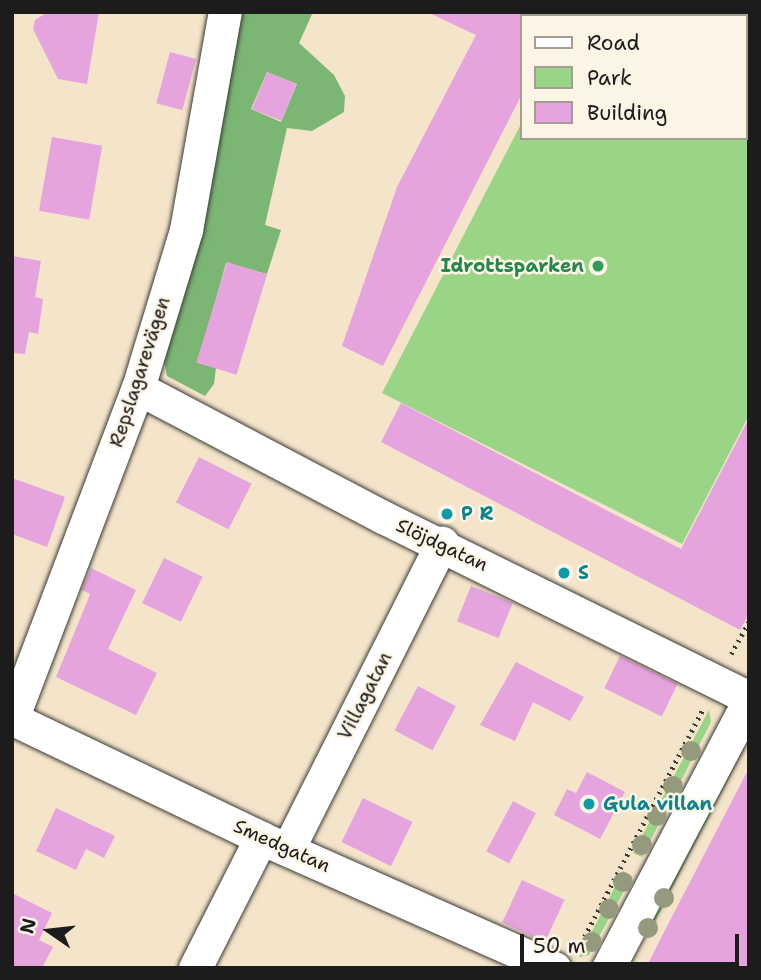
<!DOCTYPE html>
<meta charset="utf-8">
<style>
body{margin:0}
#map{position:relative;width:761px;height:980px;overflow:hidden;background:#f4e5ca;font-family:"Shantell Sans",sans-serif}
div>[style]{position:absolute}
[style*='--x']{left:calc(var(--x)*1px);top:calc(var(--y)*1px);width:calc(var(--w)*1px);rotate:calc(var(--a)*1deg)}
.green>*{inset:0;background:#9ad487}
.forest>*{inset:0;background:#7bb674}
.building>*{inset:0;background:#e6a4de;transform-origin:0 0}
.path>*{height:4.5px;margin-top:-2.25px;transform-origin:0;background:repeating-linear-gradient(90deg,#3c3a36 0 2px,transparent 0 7px)}
.roads{filter:drop-shadow(0 0 2px #3c3a36) drop-shadow(0 0 2px #3c3a36)}
.minor>*{height:33px;margin:-16.5px;padding:0 16.5px;transform-origin:16.5px;border-radius:16.5px;background:#fff}
.trees>*{width:20px;height:20px;margin:-10px;border-radius:50%;background:#959a7f}
.dots>*{width:19px;height:19px;translate:-50% -50%;box-sizing:border-box;border:4px solid #fcf5e5;border-radius:50%}
span{translate:-50% -50%;white-space:nowrap;text-align:center;line-height:1.15;-webkit-text-stroke:5px #fcf5e5;paint-order:stroke}
.leisure-label{font-size:19px;color:#27864d;font-weight:700}
.right{translate:-100% -50%;text-align:right}
.street-label{font-size:19px;color:#1c1c1c}
.culture-label{font-size:19px;color:#0d838f;font-weight:700}
.left{translate:0 -50%;text-align:left}
.frame{position:absolute;inset:0;border:14px solid #1c1c1c;pointer-events:none}
.legend{position:absolute;left:520px;top:14px;width:228px;height:126px;box-sizing:border-box;background:#fcf5e5;border:2px solid #a29e95;margin:0;padding:9px 12px;list-style:none;font-size:21px;color:#1c1c1c}
.legend li{display:flex;align-items:center;gap:14px;height:35px}
.legend b{width:35px;border:2px solid #a29e95}
.north{position:absolute;left:14px;top:896px;width:70px;height:70px;-webkit-text-stroke:5px #fcf5e5;paint-order:stroke;rotate:284deg;font-size:19px;font-weight:700;line-height:28px;text-align:center;color:#1c1c1c}
.north::after{content:'';display:block;margin:auto;width:24px;height:32px;background:#1c1c1c;clip-path:polygon(50% 0,100% 100%,50% 72%,0 100%)}
.scale{position:absolute;left:520px;top:934px;width:219px;height:32px;box-sizing:border-box;border:4px solid #1c1c1c;border-top:0;padding-left:9px;font-size:21px;line-height:24px;white-space:nowrap;color:#1c1c1c;-webkit-text-stroke:5px #fcf5e5;paint-order:stroke}
</style>
<div id="map">
<div class="green">
<i style="clip-path:polygon(579px 12px,749px 12px,749px 415px,682px 544px,382px 393px,521px 124px,521px 138px,745px 138px,745px 16px,577px 16px)"></i>
<i style="clip-path:polygon(709px 710px,711px 722px,642px 857px,633px 853px)"></i>
<i style="clip-path:polygon(744px 737px,744px 749px,648px 935px,635px 941px)"></i>
<i style="clip-path:polygon(623px 871px,632px 876px,589px 955px,579px 957px)"></i>
</div>
<div class="forest">
<i style="clip-path:polygon(evenodd,242px 12px,313px 12px,299px 43px,334px 75px,345px 96px,344px 112px,312px 131px,287px 128px,265px 225px,281px 230px,267px 274px,226px 263px,198px 363px,216px 368px,214px 384px,205px 396px,167px 376px,163px 356px,205px 217px,242px 12px,267px 72px,297px 84px,281px 122px,251px 109px,267px 72px)"></i>
</div>
<div class="building">
<i style="clip-path:polygon(48px 12px,99px 12px,87px 84px,58px 79px,33px 29px,35px 20px)"></i>
<i style="clip-path:polygon(427px 12px,521px 12px,521px 96px,383px 366px,342px 346px,397px 187px,476px 35px)"></i>
<i style="left:170px;top:52px;width:27px;height:53px;rotate:15deg"></i>
<i style="left:267px;top:72px;width:32px;height:40px;rotate:22deg"></i>
<i style="left:52px;top:137px;width:51px;height:75px;rotate:10deg"></i>
<i style="clip-path:polygon(12px 256px,41px 261px,35px 297px,43px 299px,38px 334px,29px 332px,25px 354px,12px 353px)"></i>
<i style="left:227px;top:262px;width:42px;height:105px;rotate:17deg"></i>
<i style="clip-path:polygon(401px 403px,681px 549px,749px 418px,749px 614px,740px 630px,381px 442px)"></i>
<i style="left:199px;top:457px;width:59px;height:51px;rotate:27deg"></i>
<i style="clip-path:polygon(12px 478px,65px 497px,47px 547px,12px 534px)"></i>
<i style="left:164px;top:558px;width:43px;height:50px;rotate:26deg"></i>
<i style="clip-path:polygon(91px 568px,136px 590px,108px 649px,157px 673px,136px 715px,56px 677px,87px 602px,90px 594px,82px 590px)"></i>
<i style="left:471px;top:586px;width:45px;height:38px;rotate:22deg"></i>
<i style="left:620px;top:656px;width:64px;height:36px;rotate:26deg"></i>
<i style="clip-path:polygon(516px 662px,584px 697px,570px 721px,533px 702px,515px 741px,480px 725px)"></i>
<i style="left:418px;top:686px;width:43px;height:50px;rotate:28deg"></i>
<i style="clip-path:polygon(749px 768px,749px 968px,646px 968px,663px 934px)"></i>
<i style="clip-path:polygon(587px 772px,625px 792px,600px 839px,554px 815px,567px 789px,576px 793px)"></i>
<i style="left:363px;top:798px;width:55px;height:49px;rotate:26deg"></i>
<i style="left:513px;top:801px;width:26px;height:57px;rotate:28deg"></i>
<i style="clip-path:polygon(56px 808px,115px 836px,104px 858px,86px 849px,76px 870px,36px 851px)"></i>
<i style="left:522px;top:880px;width:47px;height:47px;rotate:25deg"></i>
<i style="clip-path:polygon(12px 893px,52px 913px,39px 940px,53px 947px,42px 968px,12px 968px)"></i>
</div>
<div class="path">
<i style="--x:731;--y:654;--w:38;--a:-61"></i>
<i style="--x:578;--y:949;--w:271;--a:-62.5"></i>
</div>
<div class="roads">
<div class="minor">
<i style="--x:138;--y:388;--w:277;--a:27.8"></i>
<i style="--x:383;--y:517;--w:408;--a:26.3"></i>
<i style="--x:12;--y:719;--w:354;--a:-69.2"></i>
<i style="--x:138;--y:388;--w:165;--a:-73.1"></i>
<i style="--x:186;--y:230;--w:221;--a:-79.9"></i>
<i style="--x:13;--y:719;--w:275;--a:25.6"></i>
<i style="--x:261;--y:838;--w:321;--a:23.9"></i>
<i style="--x:288;--y:849;--w:343;--a:-63.3"></i>
<i style="--x:195;--y:968;--w:146;--a:-63.1"></i>
<i style="--x:608;--y:968;--w:302;--a:-62.2"></i>
</div>
</div>
<div class="trees">
<i style="left:691px;top:751px"></i>
<i style="left:673px;top:786px"></i>
<i style="left:657px;top:816px"></i>
<i style="left:642px;top:845px"></i>
<i style="left:623px;top:882px"></i>
<i style="left:664px;top:898px"></i>
<i style="left:609px;top:909px"></i>
<i style="left:648px;top:928px"></i>
<i style="left:592px;top:942px"></i>
</div>
<div class="dots">
<i style="left:598px;top:266px;background:#2e9e5b"></i>
<i style="left:447px;top:514px;background:#0f9aa8"></i>
<i style="left:564px;top:573px;background:#0f9aa8"></i>
<i style="left:589px;top:804px;background:#0f9aa8"></i>
</div>
<div class="leisure-label">
<span class="right" style="left:584px;top:266px">Idrottsparken</span>
</div>
<div class="street-label">
<span style="left:140px;top:372px;rotate:-72deg">Repslagarevägen</span>
<span style="left:442px;top:545px;rotate:25deg">Slöjdgatan</span>
<span style="left:365px;top:696px;rotate:-63deg">Villagatan</span>
<span style="left:282px;top:846px;rotate:24deg">Smedgatan</span>
</div>
<div class="culture-label">
<span class="left" style="left:461px;top:514px">P R</span>
<span class="left" style="left:578px;top:573px">S</span>
<span class="left" style="left:603px;top:804px">Gula villan</span>
</div>
<div class="frame"></div>
<ul class="legend">
<li><b style="height:9px;background:#fff"></b>Road</li>
<li><b style="height:19px;background:#9ad487"></b>Park</li>
<li><b style="height:19px;background:#e6a4de"></b>Building</li>
</ul>
<div class="north">N</div>
<div class="scale">50 m</div>
</div>
